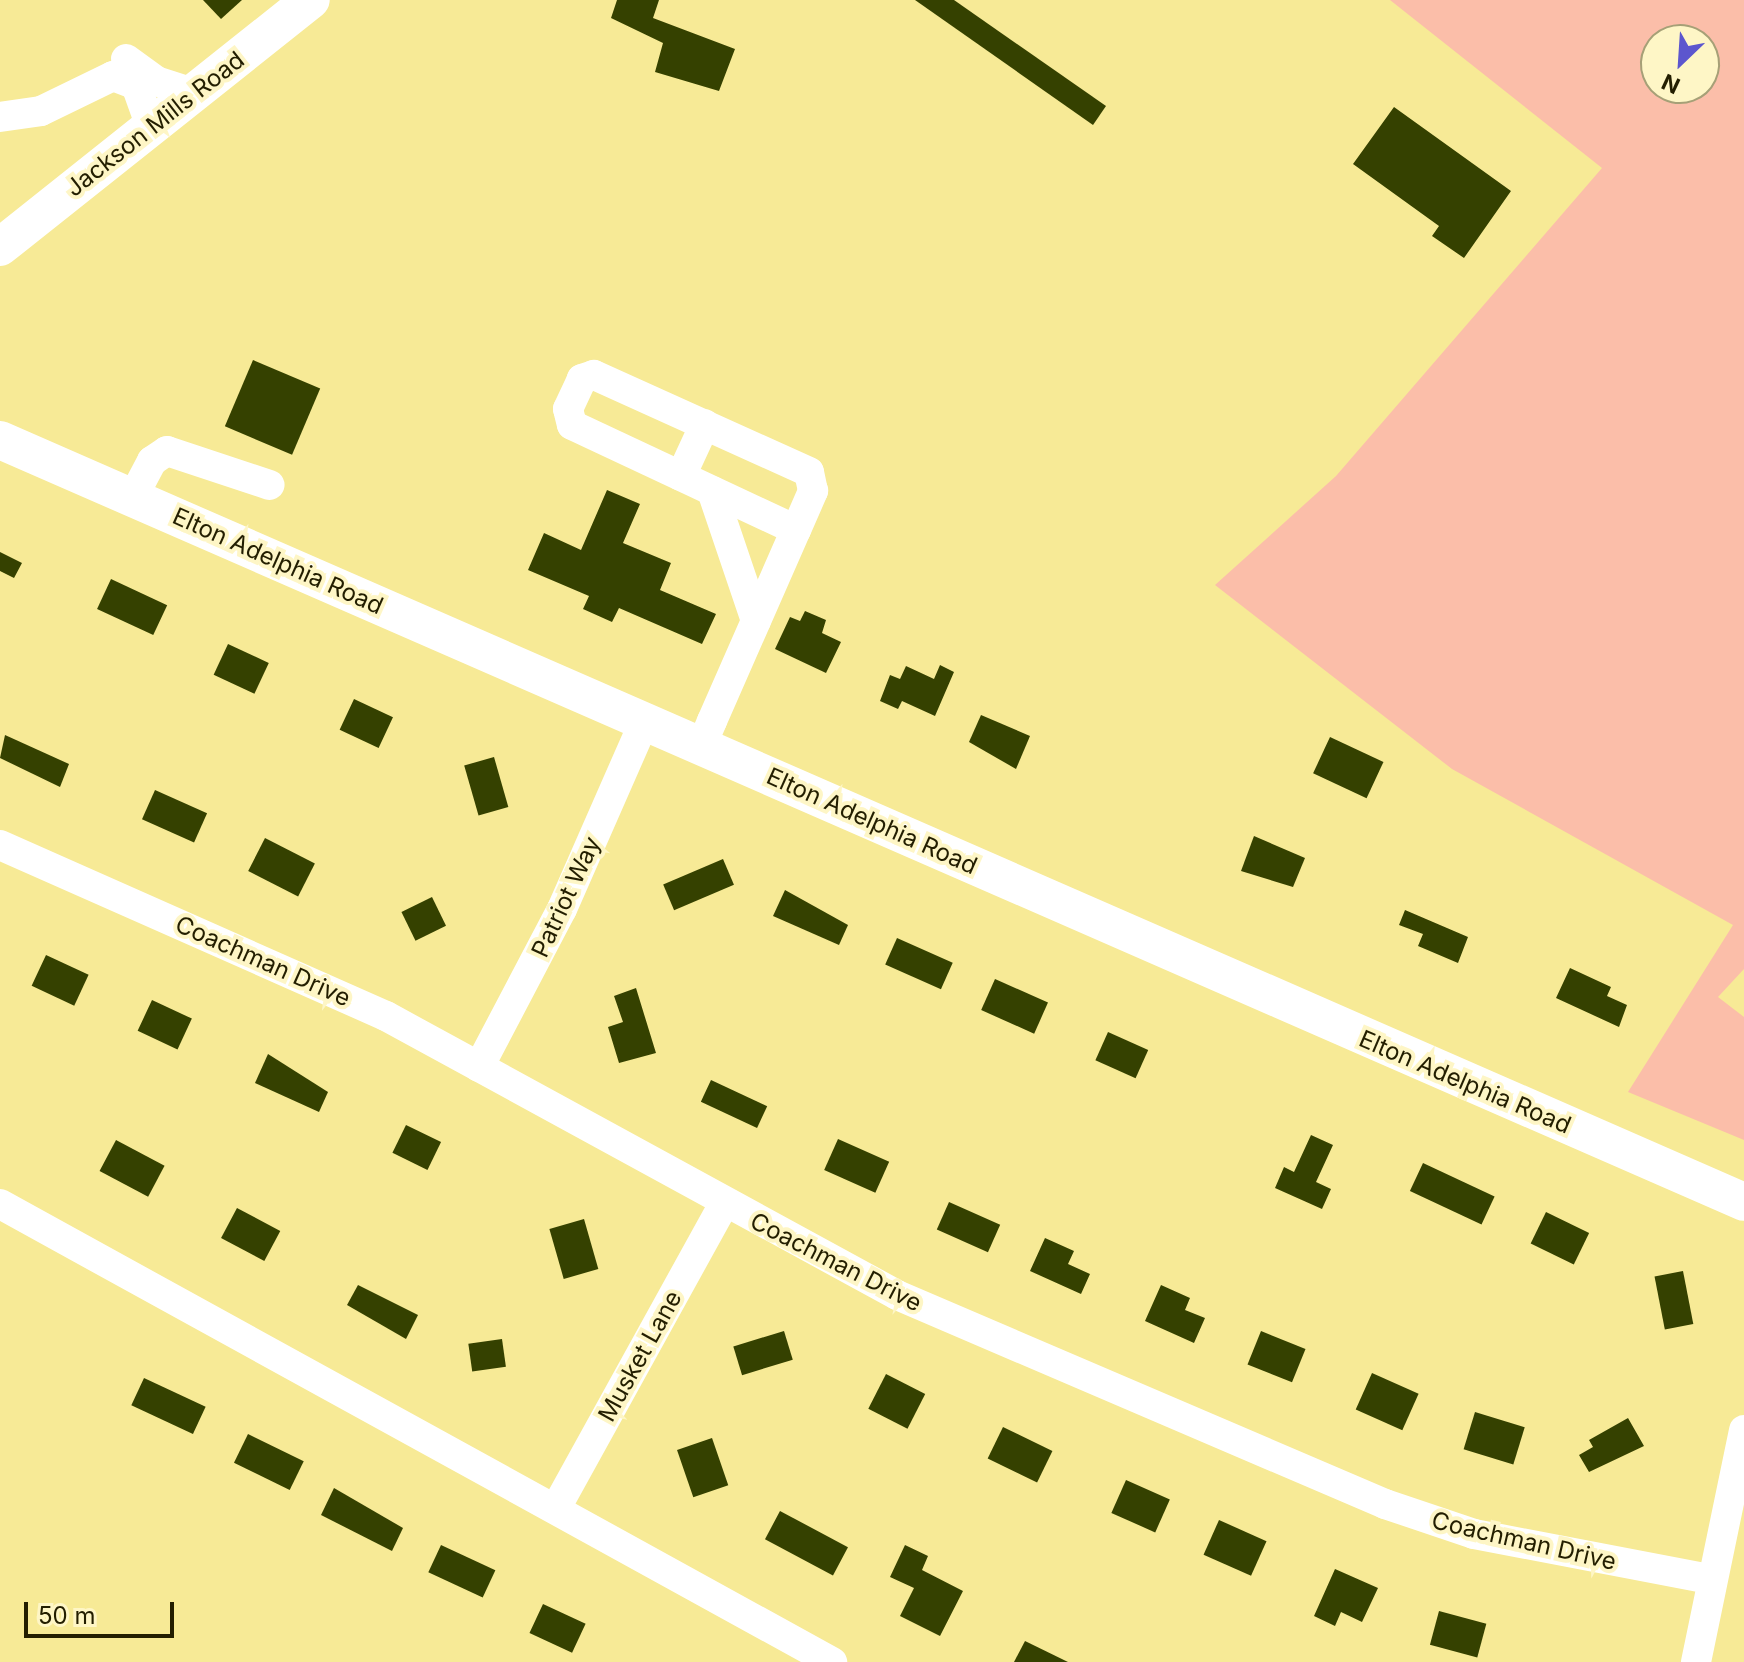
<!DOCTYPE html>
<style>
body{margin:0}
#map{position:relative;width:1744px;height:1662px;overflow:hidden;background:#f7ea96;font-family:Inter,sans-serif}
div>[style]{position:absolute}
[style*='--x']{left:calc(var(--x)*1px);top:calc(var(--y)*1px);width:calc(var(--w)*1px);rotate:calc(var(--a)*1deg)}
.green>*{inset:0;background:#fbbea9}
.building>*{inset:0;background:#354100;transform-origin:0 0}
.minor>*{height:30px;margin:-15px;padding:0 15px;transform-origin:15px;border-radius:15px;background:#fff}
.major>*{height:38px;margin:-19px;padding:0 19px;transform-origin:19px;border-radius:19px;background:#fff}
span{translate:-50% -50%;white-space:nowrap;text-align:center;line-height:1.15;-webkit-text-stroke:8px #fef6c6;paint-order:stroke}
.street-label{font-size:24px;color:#231e00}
.north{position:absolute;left:1640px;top:24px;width:80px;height:80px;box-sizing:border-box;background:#fef6c6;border:2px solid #a6a077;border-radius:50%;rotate:205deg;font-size:22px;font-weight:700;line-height:32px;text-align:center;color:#231e00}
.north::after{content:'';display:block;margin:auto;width:28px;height:36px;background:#5c56ce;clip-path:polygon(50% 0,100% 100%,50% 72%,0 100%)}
.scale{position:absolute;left:24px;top:1602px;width:150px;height:36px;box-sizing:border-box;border:4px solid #231e00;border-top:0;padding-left:10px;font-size:24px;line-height:28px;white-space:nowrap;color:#231e00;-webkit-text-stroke:6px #fef6c6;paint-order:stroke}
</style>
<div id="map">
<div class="green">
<i style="clip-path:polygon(evenodd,1390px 0,1744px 0,1744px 969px,1718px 997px,1744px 1017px,1744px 1140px,1628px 1092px,1733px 925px,1452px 769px,1215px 585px,1336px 476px,1602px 168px,1390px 0,1656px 40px,1704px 40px,1704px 88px,1656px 88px,1656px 40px)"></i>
</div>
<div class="building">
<i style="clip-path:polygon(203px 0,242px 0,221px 19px)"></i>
<i style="clip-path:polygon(617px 0,659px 0,653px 18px,735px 49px,719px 91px,655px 72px,663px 43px,611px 18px)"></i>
<i style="clip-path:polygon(915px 0,954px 0,1106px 106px,1093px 125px)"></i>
<i style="clip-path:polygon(1394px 107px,1511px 191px,1464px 258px,1432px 236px,1439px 226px,1353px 164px)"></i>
<i style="left:253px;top:360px;width:73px;height:72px;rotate:23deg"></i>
<i style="clip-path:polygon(607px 490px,640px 504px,623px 543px,671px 563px,660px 590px,716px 614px,702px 644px,619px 608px,612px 622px,583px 609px,589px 596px,528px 570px,544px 533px,581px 550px)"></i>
<i style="clip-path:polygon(0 552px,22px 563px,14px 578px,0 571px)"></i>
<i style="left:111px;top:579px;width:62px;height:33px;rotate:25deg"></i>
<i style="clip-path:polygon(805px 611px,826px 620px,822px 633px,841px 642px,826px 673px,775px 649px,790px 617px,800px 621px)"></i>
<i style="left:228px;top:644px;width:45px;height:34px;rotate:25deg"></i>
<i style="clip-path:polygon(940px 665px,954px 672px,935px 716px,902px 701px,898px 709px,880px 701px,890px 675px,900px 679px,906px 666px,934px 679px)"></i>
<i style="left:354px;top:699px;width:43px;height:34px;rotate:25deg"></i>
<i style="clip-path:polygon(981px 715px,1030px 736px,1016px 769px,969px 742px)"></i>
<i style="clip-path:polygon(5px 735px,69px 764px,60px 787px,0 758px)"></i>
<i style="left:1330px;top:737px;width:59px;height:40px;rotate:25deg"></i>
<i style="left:494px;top:757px;width:52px;height:31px;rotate:74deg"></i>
<i style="left:155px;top:790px;width:57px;height:32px;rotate:24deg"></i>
<i style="clip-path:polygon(1254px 836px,1305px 858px,1293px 887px,1241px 871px)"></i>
<i style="left:265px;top:838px;width:56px;height:37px;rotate:27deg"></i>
<i style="left:723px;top:859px;width:28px;height:65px;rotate:67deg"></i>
<i style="clip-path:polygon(785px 890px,848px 925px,839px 945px,773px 916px)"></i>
<i style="left:432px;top:897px;width:32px;height:34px;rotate:64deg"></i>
<i style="clip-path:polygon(1405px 910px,1468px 937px,1458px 963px,1418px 946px,1423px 934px,1399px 925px)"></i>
<i style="left:897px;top:938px;width:61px;height:29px;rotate:24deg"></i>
<i style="left:46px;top:955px;width:47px;height:34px;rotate:25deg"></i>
<i style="clip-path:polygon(1570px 968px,1611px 987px,1607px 996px,1627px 1005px,1619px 1027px,1556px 998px)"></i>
<i style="left:995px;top:979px;width:58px;height:34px;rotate:24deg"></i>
<i style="clip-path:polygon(636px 988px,656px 1053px,619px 1063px,608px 1027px,623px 1022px,614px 996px)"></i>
<i style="left:152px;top:1000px;width:44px;height:34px;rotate:25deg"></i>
<i style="left:1108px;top:1032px;width:44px;height:31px;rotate:24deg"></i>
<i style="clip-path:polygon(268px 1054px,328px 1092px,319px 1112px,255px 1083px)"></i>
<i style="left:711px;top:1080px;width:62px;height:24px;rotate:25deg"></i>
<i style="left:406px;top:1125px;width:39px;height:31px;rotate:26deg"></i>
<i style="clip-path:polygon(1311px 1135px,1333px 1145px,1316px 1182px,1331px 1189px,1322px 1209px,1275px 1188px,1284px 1167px,1294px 1172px)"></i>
<i style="left:838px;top:1139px;width:56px;height:34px;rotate:24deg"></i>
<i style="left:116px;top:1140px;width:55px;height:35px;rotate:28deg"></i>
<i style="left:1423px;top:1163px;width:79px;height:31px;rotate:25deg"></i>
<i style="left:949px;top:1202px;width:56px;height:30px;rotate:24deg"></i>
<i style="left:237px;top:1208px;width:49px;height:34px;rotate:28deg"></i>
<i style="left:1546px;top:1212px;width:48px;height:35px;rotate:26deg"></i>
<i style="left:584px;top:1219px;width:52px;height:36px;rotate:74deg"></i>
<i style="clip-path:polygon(1045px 1238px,1074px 1251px,1068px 1264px,1090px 1274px,1081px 1294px,1030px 1271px)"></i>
<i style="left:1683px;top:1271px;width:54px;height:29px;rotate:79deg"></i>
<i style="clip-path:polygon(358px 1285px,418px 1315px,406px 1339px,347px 1305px)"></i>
<i style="clip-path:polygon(1161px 1285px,1190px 1298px,1185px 1310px,1205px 1318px,1194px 1343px,1145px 1321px)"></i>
<i style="left:784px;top:1331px;width:30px;height:53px;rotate:73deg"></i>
<i style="left:1261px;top:1331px;width:48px;height:36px;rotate:22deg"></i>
<i style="left:502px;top:1339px;width:28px;height:34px;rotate:82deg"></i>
<i style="left:1372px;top:1373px;width:51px;height:40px;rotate:24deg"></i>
<i style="left:886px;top:1374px;width:44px;height:39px;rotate:27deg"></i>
<i style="left:144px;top:1378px;width:68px;height:30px;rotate:25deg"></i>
<i style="left:1475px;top:1412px;width:52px;height:39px;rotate:17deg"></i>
<i style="clip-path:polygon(1628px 1418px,1644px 1446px,1589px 1472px,1579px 1455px,1593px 1447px,1589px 1440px)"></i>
<i style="left:1003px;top:1427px;width:55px;height:35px;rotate:26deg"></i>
<i style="left:248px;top:1434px;width:62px;height:32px;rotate:26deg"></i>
<i style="left:712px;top:1438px;width:50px;height:37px;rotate:71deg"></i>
<i style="left:1126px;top:1480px;width:48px;height:36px;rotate:24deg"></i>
<i style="clip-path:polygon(334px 1488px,403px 1528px,392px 1551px,321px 1515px)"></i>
<i style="left:780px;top:1511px;width:77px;height:32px;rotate:28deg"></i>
<i style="left:1219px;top:1520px;width:52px;height:38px;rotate:24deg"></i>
<i style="left:441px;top:1545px;width:60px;height:30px;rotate:25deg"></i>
<i style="clip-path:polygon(905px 1545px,928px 1556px,922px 1570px,963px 1591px,940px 1636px,900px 1616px,914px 1588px,890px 1577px)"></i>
<i style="clip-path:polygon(1335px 1569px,1378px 1588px,1362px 1622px,1341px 1612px,1335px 1626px,1314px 1616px)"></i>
<i style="left:543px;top:1604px;width:47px;height:32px;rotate:25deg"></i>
<i style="left:1439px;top:1611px;width:49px;height:35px;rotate:15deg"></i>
<i style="clip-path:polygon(1025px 1641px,1068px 1662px,1014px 1662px)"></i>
</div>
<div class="minor">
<i style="--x:126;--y:59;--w:37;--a:36"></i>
<i style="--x:156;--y:81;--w:40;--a:18"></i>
<i style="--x:0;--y:117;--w:41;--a:-8.3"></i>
<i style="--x:41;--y:111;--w:80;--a:-25.9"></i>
<i style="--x:113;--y:76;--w:25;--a:21"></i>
<i style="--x:136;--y:85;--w:45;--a:70.3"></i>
<i style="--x:681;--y:476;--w:57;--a:-65.2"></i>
<i style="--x:712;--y:491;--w:137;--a:71.3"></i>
<i style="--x:133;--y:497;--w:41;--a:-62.2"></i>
<i style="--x:152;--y:461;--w:18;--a:-34"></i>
<i style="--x:167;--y:451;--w:108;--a:18.3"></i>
<i style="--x:701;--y:747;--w:28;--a:-67"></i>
<i style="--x:712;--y:721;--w:209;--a:-66.3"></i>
<i style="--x:796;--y:530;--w:43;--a:-66.4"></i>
<i style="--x:813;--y:491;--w:19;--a:-102"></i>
<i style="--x:809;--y:472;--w:236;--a:-155.7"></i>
<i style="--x:594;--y:375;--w:13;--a:162"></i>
<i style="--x:582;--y:379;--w:33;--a:115"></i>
<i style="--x:568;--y:409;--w:16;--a:76"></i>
<i style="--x:572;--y:425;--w:247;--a:25.1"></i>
<i style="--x:0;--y:845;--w:422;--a:23.9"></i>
<i style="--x:386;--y:1016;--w:582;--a:28.63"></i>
<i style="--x:897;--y:1295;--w:531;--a:23.18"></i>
<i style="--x:1385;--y:1504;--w:94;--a:18.6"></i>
<i style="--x:1474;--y:1534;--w:241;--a:10.8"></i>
<i style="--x:479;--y:1067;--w:178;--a:-62.3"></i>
<i style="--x:562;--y:909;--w:204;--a:-66.3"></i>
<i style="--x:0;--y:1204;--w:950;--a:28.83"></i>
<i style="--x:556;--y:1508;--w:347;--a:-61.1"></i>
<i style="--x:1696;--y:1662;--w:237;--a:-78.3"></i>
</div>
<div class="major">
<i style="--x:0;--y:247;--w:397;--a:-38.5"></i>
<i style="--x:0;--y:440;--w:1903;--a:23.6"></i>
</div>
<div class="street-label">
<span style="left:155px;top:124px;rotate:-38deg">Jackson Mills Road</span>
<span style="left:278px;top:561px;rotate:24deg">Elton Adelphia Road</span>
<span style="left:872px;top:821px;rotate:24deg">Elton Adelphia Road</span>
<span style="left:566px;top:897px;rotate:-65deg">Patriot Way</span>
<span style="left:263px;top:961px;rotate:24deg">Coachman Drive</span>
<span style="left:1465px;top:1082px;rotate:23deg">Elton Adelphia Road</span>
<span style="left:836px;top:1262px;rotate:27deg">Coachman Drive</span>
<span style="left:640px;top:1356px;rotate:-61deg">Musket Lane</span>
<span style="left:1524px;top:1541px;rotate:13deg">Coachman Drive</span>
</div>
<div class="north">N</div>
<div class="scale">50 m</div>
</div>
